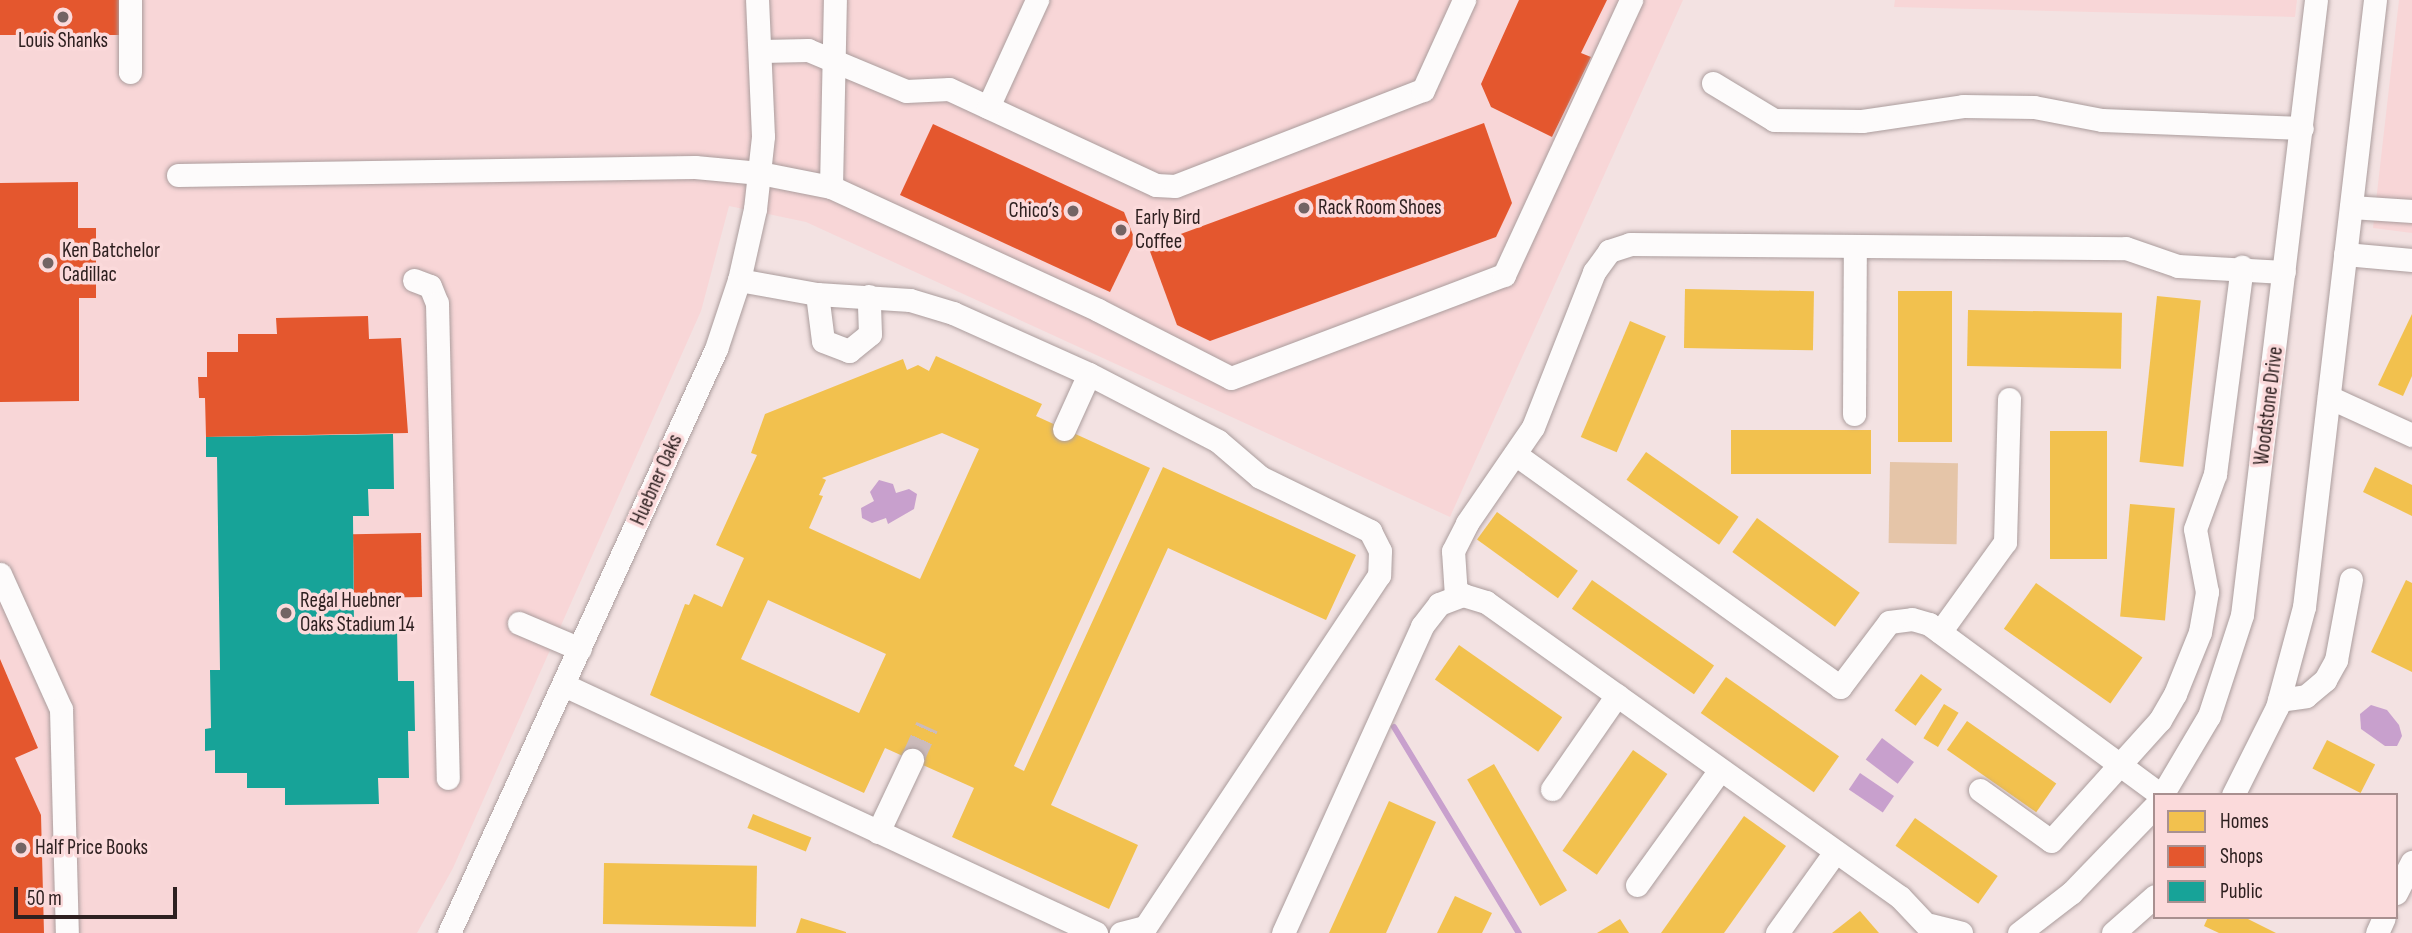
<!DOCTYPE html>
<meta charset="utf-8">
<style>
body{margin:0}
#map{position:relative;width:2412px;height:933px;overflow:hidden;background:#f3e2e2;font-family:"Sofia Sans Condensed",sans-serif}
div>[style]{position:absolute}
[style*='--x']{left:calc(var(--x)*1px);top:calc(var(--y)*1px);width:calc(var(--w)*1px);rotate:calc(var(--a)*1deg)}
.built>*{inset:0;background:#f8d6d7}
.green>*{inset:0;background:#e5c5a8;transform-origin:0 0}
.water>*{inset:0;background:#c8a0cd;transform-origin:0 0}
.homes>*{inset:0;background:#f2c14e;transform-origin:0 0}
.shops>*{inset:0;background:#e4572e;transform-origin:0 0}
.public>*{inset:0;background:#17a398}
.stream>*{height:6px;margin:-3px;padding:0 3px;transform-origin:3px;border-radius:3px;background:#c8a0cd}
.minor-tunnel>*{height:23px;margin-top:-11.5px;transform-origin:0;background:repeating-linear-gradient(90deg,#cbb 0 23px,transparent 0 34px)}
.roads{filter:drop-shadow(0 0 2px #ab9d9d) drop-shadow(0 0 2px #ab9d9d)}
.minor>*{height:23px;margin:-11.5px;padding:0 11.5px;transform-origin:11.5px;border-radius:11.5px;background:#fdfbfb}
.dots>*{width:19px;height:19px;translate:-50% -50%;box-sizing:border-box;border:4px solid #fbdadb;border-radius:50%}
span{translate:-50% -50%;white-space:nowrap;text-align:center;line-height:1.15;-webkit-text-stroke:7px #fbdadb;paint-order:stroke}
.poi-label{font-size:21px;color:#2e2020}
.left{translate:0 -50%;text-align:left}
.right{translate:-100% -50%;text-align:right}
.street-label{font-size:21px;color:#2e2020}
.legend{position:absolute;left:2153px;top:793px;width:245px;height:126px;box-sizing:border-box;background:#fbdadb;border:2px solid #a99090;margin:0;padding:9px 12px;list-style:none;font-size:21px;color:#2e2020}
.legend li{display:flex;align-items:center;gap:14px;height:35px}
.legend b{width:35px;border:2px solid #a99090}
.scale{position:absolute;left:14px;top:887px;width:163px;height:32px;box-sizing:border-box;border:4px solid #2e2020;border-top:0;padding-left:9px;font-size:21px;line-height:24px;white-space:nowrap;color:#2e2020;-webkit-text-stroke:5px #fbdadb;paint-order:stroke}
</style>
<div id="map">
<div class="built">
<i style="clip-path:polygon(0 0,1683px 0,1450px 517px,806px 222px,729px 206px,701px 311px,453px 868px,417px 933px,0 933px)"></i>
<i style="clip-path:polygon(1895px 0,2297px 0,2295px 17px,1894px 7px)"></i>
<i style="clip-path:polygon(2399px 0,2412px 0,2412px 233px,2373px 228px)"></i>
</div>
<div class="green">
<i style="left:1890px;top:462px;width:68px;height:81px;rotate:1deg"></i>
</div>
<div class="water">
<i style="clip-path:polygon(879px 480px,893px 484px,896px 493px,909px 489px,917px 494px,914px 509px,888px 524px,886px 518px,872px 523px,862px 518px,861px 508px,874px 501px,870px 492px)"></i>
<i style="clip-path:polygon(2371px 705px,2387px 710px,2399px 725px,2402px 736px,2397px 746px,2385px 746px,2361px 729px,2360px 714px)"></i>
<i style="left:1882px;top:738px;width:40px;height:27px;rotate:37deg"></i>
<i style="left:1860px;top:773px;width:41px;height:20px;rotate:34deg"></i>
</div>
<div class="homes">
<i style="left:1685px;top:289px;width:129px;height:59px;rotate:1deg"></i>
<i style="left:1898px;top:291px;width:54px;height:151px"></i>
<i style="left:2157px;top:296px;width:44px;height:167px;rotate:6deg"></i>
<i style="left:1968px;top:310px;width:154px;height:56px;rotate:1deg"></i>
<i style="clip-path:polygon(2412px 314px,2412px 376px,2403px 396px,2378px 385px)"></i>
<i style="left:1630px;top:321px;width:39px;height:126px;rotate:23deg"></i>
<i style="clip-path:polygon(evenodd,936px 356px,1042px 404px,1036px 416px,1150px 468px,1014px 766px,1024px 771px,1163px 467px,1356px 555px,1326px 620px,1168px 548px,1051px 805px,1138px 845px,1109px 909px,952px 837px,974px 788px,885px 748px,864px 793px,650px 695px,685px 604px,689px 605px,694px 594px,722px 607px,744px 558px,716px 545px,757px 455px,751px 453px,765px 414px,903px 359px,907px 370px,918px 365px,929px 371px,936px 356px,942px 433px,979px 449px,920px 579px,809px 528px,823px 496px,819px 495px,826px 480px,822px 478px,942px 433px,936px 356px,768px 600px,886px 654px,859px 713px,741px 659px,768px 600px)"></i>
<i style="left:1731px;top:430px;width:140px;height:44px"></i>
<i style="left:2050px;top:431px;width:57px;height:128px"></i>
<i style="left:1646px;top:452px;width:113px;height:34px;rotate:35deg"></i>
<i style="clip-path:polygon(2375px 467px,2412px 485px,2412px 516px,2363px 492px)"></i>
<i style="left:2130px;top:504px;width:45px;height:113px;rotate:5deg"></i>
<i style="left:1497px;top:512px;width:100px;height:34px;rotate:36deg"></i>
<i style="left:1757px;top:518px;width:127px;height:42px;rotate:36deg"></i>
<i style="left:1592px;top:580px;width:149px;height:35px;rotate:35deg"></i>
<i style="clip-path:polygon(2406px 580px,2412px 583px,2412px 672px,2371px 652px)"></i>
<i style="left:2036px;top:583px;width:130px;height:56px;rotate:35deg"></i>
<i style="left:1459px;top:645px;width:126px;height:42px;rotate:35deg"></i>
<i style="left:1921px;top:674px;width:26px;height:45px;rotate:36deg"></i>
<i style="left:1726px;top:677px;width:138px;height:44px;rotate:35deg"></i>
<i style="left:1944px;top:704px;width:17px;height:40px;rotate:31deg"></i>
<i style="left:1967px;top:721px;width:109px;height:35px;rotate:35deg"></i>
<i style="left:2327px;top:740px;width:54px;height:32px;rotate:27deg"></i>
<i style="left:1633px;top:750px;width:42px;height:123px;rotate:35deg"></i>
<i style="left:1494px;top:764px;width:146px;height:31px;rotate:60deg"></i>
<i style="clip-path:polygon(1389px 801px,1436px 822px,1386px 933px,1329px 933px)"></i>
<i style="left:753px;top:814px;width:63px;height:15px;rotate:22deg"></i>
<i style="clip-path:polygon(1744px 816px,1786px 846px,1724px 933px,1661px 933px)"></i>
<i style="left:1915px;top:818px;width:101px;height:34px;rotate:35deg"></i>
<i style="left:604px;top:863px;width:153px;height:61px;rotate:1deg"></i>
<i style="clip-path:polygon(1455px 896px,1492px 913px,1482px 933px,1437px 933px)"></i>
<i style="clip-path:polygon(1860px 911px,1879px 933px,1832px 933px)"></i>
<i style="clip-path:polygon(2208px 917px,2244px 917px,2276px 933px,2219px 933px,2204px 926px)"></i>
<i style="clip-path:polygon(801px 918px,846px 932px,846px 933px,796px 933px)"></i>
<i style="clip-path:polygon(1620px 919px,1629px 933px,1597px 933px)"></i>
</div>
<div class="shops">
<i style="left:0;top:0;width:127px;height:35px"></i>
<i style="clip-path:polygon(1519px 0,1607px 0,1581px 53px,1591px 57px,1552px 137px,1491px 107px,1481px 84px)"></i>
<i style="clip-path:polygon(1484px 123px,1512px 203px,1496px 237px,1210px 341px,1177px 325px,1148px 246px)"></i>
<i style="clip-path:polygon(933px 124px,1124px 212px,1135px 240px,1110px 292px,900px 195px)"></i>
<i style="clip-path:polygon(78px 182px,78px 228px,96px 228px,96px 298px,79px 298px,79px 401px,0 402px,0 183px)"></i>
<i style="clip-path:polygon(368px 316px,369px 339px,401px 338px,408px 433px,206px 437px,205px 398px,199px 398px,198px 377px,207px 377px,207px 352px,238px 352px,238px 334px,277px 334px,276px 318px)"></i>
<i style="left:421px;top:533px;width:64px;height:68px;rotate:89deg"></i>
<i style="clip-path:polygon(0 659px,38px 748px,15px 758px,41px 815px,44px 933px,0 933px)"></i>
</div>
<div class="public">
<i style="clip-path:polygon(393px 434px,394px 489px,368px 489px,369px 516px,353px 516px,354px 628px,397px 627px,398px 681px,414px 681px,415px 731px,408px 731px,409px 778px,378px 778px,379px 804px,285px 805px,285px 788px,247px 788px,247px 773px,215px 773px,215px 750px,205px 751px,205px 729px,211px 728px,210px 670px,220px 670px,217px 457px,206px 457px,206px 437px)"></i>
</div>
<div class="stream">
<i style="--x:1394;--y:727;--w:241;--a:58.8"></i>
</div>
<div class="minor-tunnel">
<i style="--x:912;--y:760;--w:37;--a:-66"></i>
</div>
<div class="roads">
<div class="minor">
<i style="--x:130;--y:0;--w:72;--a:90"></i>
<i style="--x:762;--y:51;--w:46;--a:-1.2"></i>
<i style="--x:808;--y:50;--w:106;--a:22.7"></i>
<i style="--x:906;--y:91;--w:43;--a:-2.7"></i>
<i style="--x:949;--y:89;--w:228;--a:24.9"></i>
<i style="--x:1156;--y:185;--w:19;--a:3"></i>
<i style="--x:1175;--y:186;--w:266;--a:-21.2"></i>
<i style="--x:1423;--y:90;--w:99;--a:-65.5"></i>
<i style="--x:1713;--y:83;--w:71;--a:31.2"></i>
<i style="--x:1774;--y:120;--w:88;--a:0.7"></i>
<i style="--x:1862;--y:121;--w:102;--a:-8.4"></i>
<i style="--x:1963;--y:106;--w:71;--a:0.8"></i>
<i style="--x:2034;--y:107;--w:69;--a:10.8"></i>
<i style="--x:2102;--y:120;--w:200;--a:2.3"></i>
<i style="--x:988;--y:107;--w:118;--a:-65.4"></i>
<i style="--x:178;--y:175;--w:517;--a:-0.89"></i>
<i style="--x:695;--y:167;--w:65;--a:5.3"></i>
<i style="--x:760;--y:173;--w:72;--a:11.2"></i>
<i style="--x:831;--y:187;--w:294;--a:24.7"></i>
<i style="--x:1098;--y:310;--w:149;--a:27.1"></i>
<i style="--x:1231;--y:378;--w:292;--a:-20.7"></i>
<i style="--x:1504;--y:275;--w:303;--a:-65.2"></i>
<i style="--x:831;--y:187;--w:187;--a:-88.8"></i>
<i style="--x:2351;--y:207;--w:61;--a:3.8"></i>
<i style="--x:2345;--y:254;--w:67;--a:5.1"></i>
<i style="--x:414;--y:280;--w:17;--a:21"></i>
<i style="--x:430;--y:286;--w:18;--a:68"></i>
<i style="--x:437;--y:303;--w:475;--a:88.7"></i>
<i style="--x:739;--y:280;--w:79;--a:10.2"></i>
<i style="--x:817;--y:294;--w:93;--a:3.7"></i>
<i style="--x:910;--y:300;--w:45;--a:16.8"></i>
<i style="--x:953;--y:313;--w:149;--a:24.2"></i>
<i style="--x:1089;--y:374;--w:145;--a:27.4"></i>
<i style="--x:1218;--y:441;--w:55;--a:40.6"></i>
<i style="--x:1260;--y:477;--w:123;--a:26.1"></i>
<i style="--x:1370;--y:531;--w:22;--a:63"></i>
<i style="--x:1380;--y:551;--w:24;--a:92"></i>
<i style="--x:1379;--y:575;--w:423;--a:123.6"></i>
<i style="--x:1145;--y:927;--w:25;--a:166"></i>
<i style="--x:817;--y:294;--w:47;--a:82.7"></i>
<i style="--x:823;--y:341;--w:28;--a:21"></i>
<i style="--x:849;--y:351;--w:27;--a:-39"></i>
<i style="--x:870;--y:334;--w:38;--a:-92"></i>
<i style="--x:2329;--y:397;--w:91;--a:24.6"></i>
<i style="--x:1854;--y:414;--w:168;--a:-89.7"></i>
<i style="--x:1064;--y:429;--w:60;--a:-65.6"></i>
<i style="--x:1515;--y:454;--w:400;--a:35.6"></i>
<i style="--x:1840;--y:687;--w:81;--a:-53"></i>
<i style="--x:1889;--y:622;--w:23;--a:-7"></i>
<i style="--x:1912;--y:619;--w:18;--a:16"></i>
<i style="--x:1929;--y:624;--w:288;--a:36.4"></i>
<i style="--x:0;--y:574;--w:148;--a:65.7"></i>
<i style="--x:61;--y:709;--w:224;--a:88.5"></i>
<i style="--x:1456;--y:596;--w:45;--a:-93.8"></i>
<i style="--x:1453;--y:551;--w:31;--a:-63"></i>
<i style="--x:1467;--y:523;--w:116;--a:-55.5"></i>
<i style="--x:1533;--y:427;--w:167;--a:-68.5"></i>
<i style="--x:1594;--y:272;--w:26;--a:-54"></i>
<i style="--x:1609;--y:251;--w:22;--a:-18"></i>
<i style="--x:1630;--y:244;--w:496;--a:0.5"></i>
<i style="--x:2126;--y:248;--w:55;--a:19.1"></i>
<i style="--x:2178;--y:266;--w:106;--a:3.2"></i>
<i style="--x:519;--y:623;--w:66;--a:23.1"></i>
<i style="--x:1940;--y:632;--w:111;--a:-54.2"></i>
<i style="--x:2005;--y:542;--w:143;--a:-88.4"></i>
<i style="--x:564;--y:685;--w:587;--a:24.99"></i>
<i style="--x:2279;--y:700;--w:27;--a:-8"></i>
<i style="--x:2306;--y:696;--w:25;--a:-40"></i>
<i style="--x:2325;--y:680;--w:23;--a:-61"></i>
<i style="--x:2336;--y:660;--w:82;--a:-79.5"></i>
<i style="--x:1552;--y:789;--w:114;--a:-55.3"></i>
<i style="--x:1980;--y:790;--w:87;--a:35.7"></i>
<i style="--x:2051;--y:841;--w:163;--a:-48"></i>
<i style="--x:2160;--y:720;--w:30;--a:-60"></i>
<i style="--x:2175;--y:694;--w:67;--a:-68"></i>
<i style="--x:2200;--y:632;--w:41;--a:-80.1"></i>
<i style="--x:2207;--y:592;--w:64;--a:-100.8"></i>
<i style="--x:2195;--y:529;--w:59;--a:-70"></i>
<i style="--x:2215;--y:474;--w:209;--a:-82.6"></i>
<i style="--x:2162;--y:795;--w:92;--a:-59.3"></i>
<i style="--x:2209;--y:716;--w:106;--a:-71.9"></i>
<i style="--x:2242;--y:615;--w:619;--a:-83.14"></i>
<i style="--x:2233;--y:795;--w:98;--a:-63.4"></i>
<i style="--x:2277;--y:707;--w:104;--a:-74.9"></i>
<i style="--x:2304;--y:607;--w:611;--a:-83.33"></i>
<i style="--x:878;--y:832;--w:80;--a:-64.7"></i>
<i style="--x:1637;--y:885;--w:142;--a:-54.2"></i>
<i style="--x:2396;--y:893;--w:35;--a:-63"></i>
<i style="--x:1930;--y:925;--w:32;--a:14"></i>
<i style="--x:449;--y:933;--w:642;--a:-65.43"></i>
<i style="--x:716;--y:349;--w:73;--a:-71.6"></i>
<i style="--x:739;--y:280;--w:73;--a:-77.3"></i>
<i style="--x:755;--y:209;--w:73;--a:-83.7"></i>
<i style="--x:763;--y:136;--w:136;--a:-92.5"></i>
<i style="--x:1283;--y:933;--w:337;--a:-65.6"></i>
<i style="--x:1422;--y:626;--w:28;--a:-52"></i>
<i style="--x:1439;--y:604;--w:26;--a:-21"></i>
<i style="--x:1463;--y:595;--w:24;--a:17"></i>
<i style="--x:1486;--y:602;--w:508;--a:35.47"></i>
<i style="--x:1900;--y:897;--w:50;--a:46.6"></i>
<i style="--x:1777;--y:933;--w:100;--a:-54.4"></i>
<i style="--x:2019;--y:933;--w:66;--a:-37.6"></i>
<i style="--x:2071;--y:893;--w:121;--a:-46"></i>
<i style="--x:2113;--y:933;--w:56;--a:-41.4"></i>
<i style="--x:2377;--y:933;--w:17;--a:-66"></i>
</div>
</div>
<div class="dots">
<i style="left:63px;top:17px;background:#736464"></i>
<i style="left:1304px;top:208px;background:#736464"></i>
<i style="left:1073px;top:211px;background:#736464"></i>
<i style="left:1121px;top:230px;background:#736464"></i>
<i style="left:48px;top:263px;background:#736464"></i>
<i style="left:286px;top:613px;background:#736464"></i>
<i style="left:21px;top:848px;background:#736464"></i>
</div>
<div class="poi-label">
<span style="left:63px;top:41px">Louis Shanks</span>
<span class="left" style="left:1318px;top:208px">Rack Room Shoes</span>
<span class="right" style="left:1059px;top:211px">Chico’s</span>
<span class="left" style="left:1135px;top:230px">Early Bird<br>Coffee</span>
<span class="left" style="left:62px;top:263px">Ken Batchelor<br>Cadillac</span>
<span class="left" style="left:300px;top:613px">Regal Huebner<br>Oaks Stadium 14</span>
<span class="left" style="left:35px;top:848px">Half Price Books</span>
</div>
<div class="street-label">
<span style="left:2269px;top:406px;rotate:-83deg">Woodstone Drive</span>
<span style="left:657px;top:480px;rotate:-66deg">Huebner Oaks</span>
</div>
<ul class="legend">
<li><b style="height:19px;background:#f2c14e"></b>Homes</li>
<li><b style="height:19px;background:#e4572e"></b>Shops</li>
<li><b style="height:19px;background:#17a398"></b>Public</li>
</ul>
<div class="scale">50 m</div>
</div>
